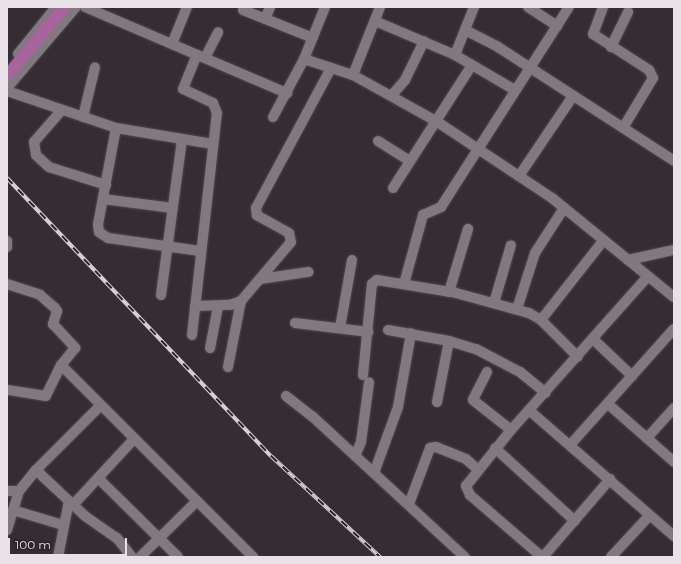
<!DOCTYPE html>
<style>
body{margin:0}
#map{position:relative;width:681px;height:564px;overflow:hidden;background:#352d33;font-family:Montserrat,sans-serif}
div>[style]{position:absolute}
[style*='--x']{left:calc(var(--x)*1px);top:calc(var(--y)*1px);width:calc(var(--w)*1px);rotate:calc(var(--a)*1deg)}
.roads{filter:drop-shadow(0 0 1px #514a50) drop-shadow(0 0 1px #514a50)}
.minor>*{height:10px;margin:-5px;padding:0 5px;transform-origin:5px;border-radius:5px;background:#827880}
.major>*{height:12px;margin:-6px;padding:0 6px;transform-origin:6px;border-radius:6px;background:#a7649d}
.rail>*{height:4px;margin-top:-2px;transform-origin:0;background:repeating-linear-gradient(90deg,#2b2329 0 8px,#d5cfd3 0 16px);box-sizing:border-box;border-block:1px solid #d5cfd3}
span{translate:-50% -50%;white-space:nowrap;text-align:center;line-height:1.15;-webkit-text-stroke:3px #2b2329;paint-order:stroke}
.frame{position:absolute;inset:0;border:8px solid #e8e2e6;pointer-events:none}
.scale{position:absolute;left:8px;top:538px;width:119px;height:18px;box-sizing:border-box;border:2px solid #e8e2e6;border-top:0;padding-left:5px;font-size:12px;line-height:14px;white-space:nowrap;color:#e8e2e6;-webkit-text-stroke:3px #2b2329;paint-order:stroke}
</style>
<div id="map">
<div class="roads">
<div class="minor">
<i style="--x:85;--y:7;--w:220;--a:23.1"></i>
<i style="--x:528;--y:7;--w:35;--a:33"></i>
<i style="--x:603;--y:7;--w:29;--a:110"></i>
<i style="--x:593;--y:34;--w:67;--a:32.7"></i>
<i style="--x:649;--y:70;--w:9;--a:63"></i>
<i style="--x:653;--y:78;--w:58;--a:121"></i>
<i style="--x:243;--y:10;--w:75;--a:21.8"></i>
<i style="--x:265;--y:19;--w:13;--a:-67"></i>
<i style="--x:375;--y:21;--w:87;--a:23"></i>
<i style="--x:455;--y:55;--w:69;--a:30.3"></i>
<i style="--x:465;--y:30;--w:37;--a:27"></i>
<i style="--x:498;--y:47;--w:210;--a:32.9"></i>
<i style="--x:172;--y:44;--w:40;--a:-68"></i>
<i style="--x:611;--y:47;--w:39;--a:-64"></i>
<i style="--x:18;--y:54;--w:60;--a:-51"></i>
<i style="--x:455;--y:55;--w:52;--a:-68.4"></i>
<i style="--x:205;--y:58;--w:29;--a:-63"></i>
<i style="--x:304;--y:59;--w:52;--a:18.1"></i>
<i style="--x:353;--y:75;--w:95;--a:29"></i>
<i style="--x:436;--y:121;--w:139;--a:33.6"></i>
<i style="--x:552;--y:198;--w:157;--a:39.1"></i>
<i style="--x:353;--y:75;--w:73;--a:-68.3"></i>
<i style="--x:7;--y:88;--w:106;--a:-49.6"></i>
<i style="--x:7;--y:91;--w:115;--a:18.7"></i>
<i style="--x:116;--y:128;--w:98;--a:9.4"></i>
<i style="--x:392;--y:95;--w:20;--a:-49"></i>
<i style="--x:405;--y:80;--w:43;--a:-64"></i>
<i style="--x:61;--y:111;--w:41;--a:131.1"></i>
<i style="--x:34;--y:142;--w:13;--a:81"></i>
<i style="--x:36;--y:155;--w:18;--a:43"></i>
<i style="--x:49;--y:167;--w:60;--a:17.5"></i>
<i style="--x:83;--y:117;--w:51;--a:-76.5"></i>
<i style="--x:273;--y:117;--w:66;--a:-61.9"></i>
<i style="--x:304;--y:59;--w:56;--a:-68"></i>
<i style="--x:116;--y:128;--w:98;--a:100.6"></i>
<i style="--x:98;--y:224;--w:8;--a:83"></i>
<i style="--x:99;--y:232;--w:11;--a:34"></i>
<i style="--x:108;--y:238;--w:93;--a:8"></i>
<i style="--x:378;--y:141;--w:38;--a:32"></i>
<i style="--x:519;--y:176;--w:97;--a:-56"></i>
<i style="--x:393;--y:188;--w:146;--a:-57.3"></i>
<i style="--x:103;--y:199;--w:70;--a:7.4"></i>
<i style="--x:7;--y:241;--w:6;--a:90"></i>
<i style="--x:628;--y:260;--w:47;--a:-12.3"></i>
<i style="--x:260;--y:279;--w:49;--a:-8.3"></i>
<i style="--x:7;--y:284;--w:35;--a:18"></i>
<i style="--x:40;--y:295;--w:20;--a:41"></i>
<i style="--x:55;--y:308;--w:4;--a:56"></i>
<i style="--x:57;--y:311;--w:14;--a:107"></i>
<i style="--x:53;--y:324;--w:33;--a:47"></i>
<i style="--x:75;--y:348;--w:22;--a:129"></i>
<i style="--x:61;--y:365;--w:34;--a:116"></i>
<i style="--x:46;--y:396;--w:39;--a:-171"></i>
<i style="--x:404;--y:284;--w:72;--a:-74.6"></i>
<i style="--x:423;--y:215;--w:20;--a:-24"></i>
<i style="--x:441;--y:207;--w:237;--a:-57.4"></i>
<i style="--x:449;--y:292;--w:66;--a:-73.2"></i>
<i style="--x:161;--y:295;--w:157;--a:-82.3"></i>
<i style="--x:494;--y:303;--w:60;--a:-73.7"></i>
<i style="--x:195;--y:306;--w:35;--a:-2"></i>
<i style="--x:230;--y:305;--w:12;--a:-20"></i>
<i style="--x:241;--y:301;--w:77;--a:-49.7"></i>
<i style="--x:291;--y:242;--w:9;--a:-103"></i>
<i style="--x:289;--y:233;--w:37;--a:-151"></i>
<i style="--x:257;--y:215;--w:7;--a:-98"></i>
<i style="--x:256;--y:208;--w:159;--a:-61.8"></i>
<i style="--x:517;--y:309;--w:59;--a:-72.2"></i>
<i style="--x:535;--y:253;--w:54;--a:-57.2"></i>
<i style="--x:541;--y:320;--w:100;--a:-51.9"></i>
<i style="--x:295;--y:323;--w:74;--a:7"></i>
<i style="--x:340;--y:328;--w:69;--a:-80"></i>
<i style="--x:388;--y:330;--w:62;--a:10.2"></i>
<i style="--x:449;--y:341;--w:28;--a:17"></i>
<i style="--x:476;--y:349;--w:50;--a:27.6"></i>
<i style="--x:520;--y:372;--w:33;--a:39"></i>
<i style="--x:192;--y:335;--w:223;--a:-83.6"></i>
<i style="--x:217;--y:113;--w:11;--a:-112"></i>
<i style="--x:213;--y:103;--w:33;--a:-155"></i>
<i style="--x:183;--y:89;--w:37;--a:-68"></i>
<i style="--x:593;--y:339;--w:54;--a:43.5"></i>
<i style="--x:210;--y:348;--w:42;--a:-79"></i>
<i style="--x:61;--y:365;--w:272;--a:45"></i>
<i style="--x:228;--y:367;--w:67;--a:-78.9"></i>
<i style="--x:487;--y:372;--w:31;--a:117"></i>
<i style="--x:473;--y:400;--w:48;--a:38.3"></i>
<i style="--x:363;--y:375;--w:91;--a:-84.4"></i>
<i style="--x:372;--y:284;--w:6;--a:-39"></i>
<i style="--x:377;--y:280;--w:80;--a:9.3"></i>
<i style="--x:456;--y:293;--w:76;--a:15.3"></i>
<i style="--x:529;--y:313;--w:14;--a:30"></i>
<i style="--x:541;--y:320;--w:52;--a:45"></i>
<i style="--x:286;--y:396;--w:33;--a:38"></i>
<i style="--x:312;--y:416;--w:208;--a:42.7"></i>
<i style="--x:437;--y:402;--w:62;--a:-78.9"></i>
<i style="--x:608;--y:404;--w:88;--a:41.3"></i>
<i style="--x:530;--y:411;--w:191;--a:41"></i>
<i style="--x:647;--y:438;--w:40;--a:-48"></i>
<i style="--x:571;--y:444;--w:154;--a:-48.2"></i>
<i style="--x:495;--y:448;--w:108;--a:42.4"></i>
<i style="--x:355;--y:456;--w:15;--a:-67"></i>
<i style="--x:361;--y:442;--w:60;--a:-82.3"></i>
<i style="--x:36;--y:470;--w:67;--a:43.2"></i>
<i style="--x:85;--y:516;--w:39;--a:35"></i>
<i style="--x:117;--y:538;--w:24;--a:52"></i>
<i style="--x:374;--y:473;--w:70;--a:-70"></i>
<i style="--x:398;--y:407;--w:75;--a:-80"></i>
<i style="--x:98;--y:478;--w:112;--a:44.6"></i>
<i style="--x:7;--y:491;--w:12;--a:0"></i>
<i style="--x:409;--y:504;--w:60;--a:-69.4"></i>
<i style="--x:430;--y:448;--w:6;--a:-9"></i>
<i style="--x:436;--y:447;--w:32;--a:22"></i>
<i style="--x:466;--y:459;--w:15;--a:42"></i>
<i style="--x:73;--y:505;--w:90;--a:-47.3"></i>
<i style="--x:13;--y:510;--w:52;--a:16.7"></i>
<i style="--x:7;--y:530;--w:41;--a:-72.9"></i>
<i style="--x:19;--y:491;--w:27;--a:-51"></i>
<i style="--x:36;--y:470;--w:91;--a:-45"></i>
<i style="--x:58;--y:557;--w:57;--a:-78.9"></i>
<i style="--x:140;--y:557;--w:80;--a:-44.5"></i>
<i style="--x:542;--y:557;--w:95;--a:-139.3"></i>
<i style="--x:470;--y:495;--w:10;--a:-114"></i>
<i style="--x:466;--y:486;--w:72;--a:-51.2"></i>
<i style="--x:511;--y:430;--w:206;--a:-48.3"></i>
<i style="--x:543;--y:557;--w:103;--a:-49.3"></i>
<i style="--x:611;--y:557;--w:57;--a:-47.1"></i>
</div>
<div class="major">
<i style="--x:7;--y:76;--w:90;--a:-50"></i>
</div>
</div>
<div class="rail">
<i style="--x:7;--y:178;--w:383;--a:46.5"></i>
<i style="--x:271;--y:456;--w:149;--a:42.8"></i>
</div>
<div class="frame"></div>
<div class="scale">100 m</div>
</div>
